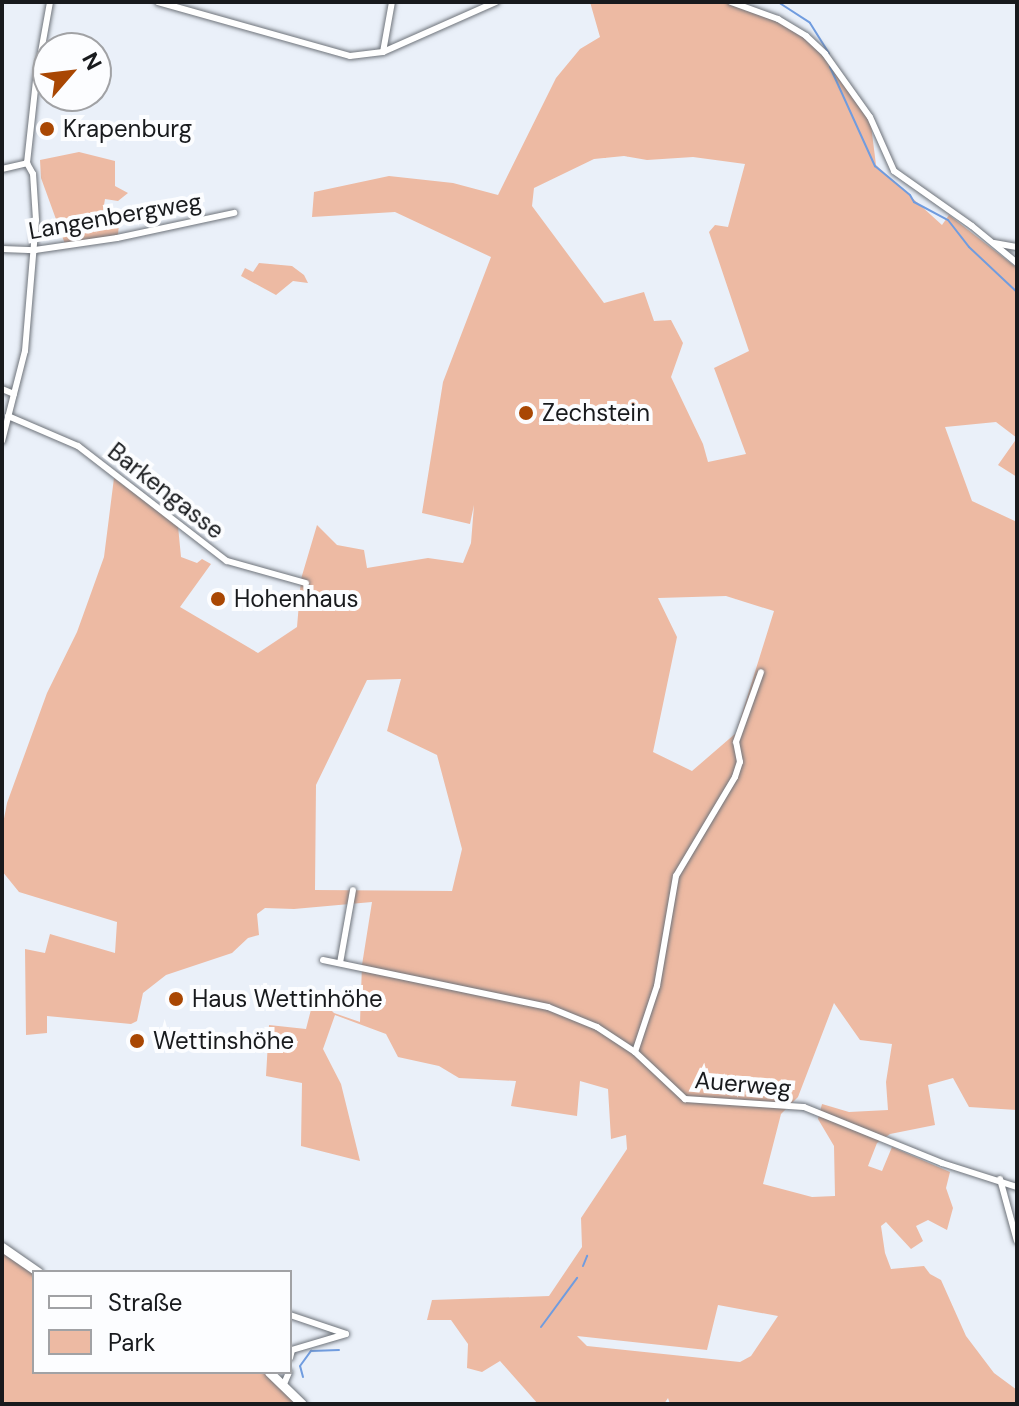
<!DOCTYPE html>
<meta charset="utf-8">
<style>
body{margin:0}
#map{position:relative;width:1019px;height:1406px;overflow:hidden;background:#eaf0f9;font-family:"DM Sans",sans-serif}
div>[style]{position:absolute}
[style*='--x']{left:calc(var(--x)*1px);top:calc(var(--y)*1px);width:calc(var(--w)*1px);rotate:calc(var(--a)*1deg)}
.green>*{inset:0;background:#edbaa3}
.stream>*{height:2px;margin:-1px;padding:0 1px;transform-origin:1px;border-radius:1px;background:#709cdf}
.roads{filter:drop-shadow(0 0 2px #6e737a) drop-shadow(0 0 2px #6e737a)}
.street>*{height:6px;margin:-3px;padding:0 3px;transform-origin:3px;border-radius:3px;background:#fff}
.secondary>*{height:9px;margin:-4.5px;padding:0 4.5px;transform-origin:4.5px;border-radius:4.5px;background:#fff}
.dots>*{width:22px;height:22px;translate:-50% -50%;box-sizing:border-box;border:4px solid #fcfdff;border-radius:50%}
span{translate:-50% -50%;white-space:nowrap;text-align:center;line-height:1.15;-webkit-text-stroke:8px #fcfdff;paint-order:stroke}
.poi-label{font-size:24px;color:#181a1d}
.left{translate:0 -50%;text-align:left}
.street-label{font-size:24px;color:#181a1d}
.frame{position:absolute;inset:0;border:4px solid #181a1d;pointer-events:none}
.legend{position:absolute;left:32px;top:1270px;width:260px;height:104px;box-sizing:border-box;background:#fcfdff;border:2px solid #a1a2a5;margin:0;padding:10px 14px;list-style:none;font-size:24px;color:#181a1d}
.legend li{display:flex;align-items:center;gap:16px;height:40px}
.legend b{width:40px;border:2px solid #a1a2a5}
.north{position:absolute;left:32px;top:32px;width:80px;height:80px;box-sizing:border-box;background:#fcfdff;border:2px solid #a1a2a5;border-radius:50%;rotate:62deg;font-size:22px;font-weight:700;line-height:32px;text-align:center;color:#181a1d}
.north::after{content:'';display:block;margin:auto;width:28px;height:36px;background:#a94703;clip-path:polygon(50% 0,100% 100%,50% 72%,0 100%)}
</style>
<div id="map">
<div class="green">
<i style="clip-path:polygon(evenodd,590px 2px,722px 2px,791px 26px,825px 54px,870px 117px,876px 165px,942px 225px,949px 215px,1017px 268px,1017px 477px,998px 465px,1017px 438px,996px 422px,945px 427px,972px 501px,1017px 522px,1017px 1110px,969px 1107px,953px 1078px,928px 1085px,935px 1125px,890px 1134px,877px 1143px,868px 1166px,882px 1171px,892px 1147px,950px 1172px,946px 1188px,953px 1208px,947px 1230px,928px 1220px,916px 1226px,923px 1241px,911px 1249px,886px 1222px,881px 1226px,885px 1253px,891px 1269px,924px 1266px,930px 1274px,941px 1280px,966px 1336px,994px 1373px,1017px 1390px,1017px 1404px,670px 1404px,668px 1398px,664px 1404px,538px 1404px,500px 1361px,482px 1372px,467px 1368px,468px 1344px,451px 1320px,427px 1320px,432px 1300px,549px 1296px,582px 1247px,581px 1218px,627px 1149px,626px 1135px,611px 1139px,608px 1089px,580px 1081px,577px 1116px,511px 1106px,516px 1081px,459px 1078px,439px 1066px,398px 1057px,386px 1034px,335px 1015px,323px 1049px,341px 1084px,360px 1161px,301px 1146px,302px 1083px,266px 1076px,269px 1025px,306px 1029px,315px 994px,334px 1013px,360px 1022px,362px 965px,372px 902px,294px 909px,265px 908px,257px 914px,259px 935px,248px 938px,232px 953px,166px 975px,143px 993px,137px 1021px,131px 1024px,47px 1016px,47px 1033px,26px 1035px,25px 949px,45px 953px,50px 934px,115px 953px,117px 922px,19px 892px,2px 871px,2px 829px,7px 803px,47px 693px,77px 632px,104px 557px,114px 478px,178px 526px,181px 557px,197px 563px,202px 559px,211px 564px,180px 607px,258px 653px,297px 627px,301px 579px,317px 525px,337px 545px,364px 550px,367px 568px,428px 558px,463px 563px,471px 543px,474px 505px,470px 524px,422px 513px,443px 382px,491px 257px,395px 212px,312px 217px,314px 192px,389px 176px,453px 183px,498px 195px,556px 78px,580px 49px,600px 37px,590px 2px,624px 156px,647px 160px,693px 157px,745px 164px,728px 227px,715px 225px,709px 232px,749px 351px,714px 368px,746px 454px,708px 462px,703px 444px,671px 377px,683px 343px,671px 320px,654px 321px,644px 292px,604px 303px,532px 206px,534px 188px,594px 159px,624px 156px,590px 2px,726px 596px,774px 611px,736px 733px,692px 771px,653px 752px,677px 637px,658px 598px,726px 596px,590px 2px,401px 679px,387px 731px,437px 755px,462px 849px,452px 891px,315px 890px,316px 785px,367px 680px,401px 679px,590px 2px,834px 1003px,860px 1040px,892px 1044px,886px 1082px,888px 1110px,849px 1112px,822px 1104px,818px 1119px,834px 1146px,835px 1196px,812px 1197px,763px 1184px,781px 1114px,798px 1097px,834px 1003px,590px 2px,718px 1305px,778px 1316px,751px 1356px,740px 1362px,587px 1346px,577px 1336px,707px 1350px,718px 1305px)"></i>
<i style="clip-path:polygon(79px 152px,115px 161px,115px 186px,128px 193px,118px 201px,105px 199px,103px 211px,110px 222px,119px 223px,118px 235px,65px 244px,41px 178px,40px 160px)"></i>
<i style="clip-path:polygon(259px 263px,292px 266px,304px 275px,308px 283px,293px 281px,276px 295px,241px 276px,245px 268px,253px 272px)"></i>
<i style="clip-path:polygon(2px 1252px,34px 1273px,34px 1372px,264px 1372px,298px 1404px,6px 1404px,2px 1399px)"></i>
</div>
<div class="stream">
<i style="--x:778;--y:2;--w:38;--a:33"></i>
<i style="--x:810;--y:23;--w:36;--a:58"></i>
<i style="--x:830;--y:67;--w:109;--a:65.6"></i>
<i style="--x:875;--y:166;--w:45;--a:39.6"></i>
<i style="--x:910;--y:195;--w:8;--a:60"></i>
<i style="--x:914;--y:202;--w:38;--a:28"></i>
<i style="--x:948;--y:220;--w:34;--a:52"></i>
<i style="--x:969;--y:247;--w:66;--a:43.2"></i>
<i style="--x:583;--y:1266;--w:11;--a:-68"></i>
<i style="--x:541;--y:1327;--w:61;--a:-53.7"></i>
<i style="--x:303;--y:1377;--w:11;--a:-105"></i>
<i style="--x:300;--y:1366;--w:19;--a:-54"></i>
<i style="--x:311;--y:1351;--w:28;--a:-2"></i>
</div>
<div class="roads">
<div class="street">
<i style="--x:158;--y:2;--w:199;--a:15.7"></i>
<i style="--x:350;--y:56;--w:33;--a:-7"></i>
<i style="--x:383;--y:52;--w:124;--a:-23.9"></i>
<i style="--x:731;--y:2;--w:50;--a:19.9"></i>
<i style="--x:778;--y:19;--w:33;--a:31"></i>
<i style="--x:806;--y:36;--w:26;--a:43"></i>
<i style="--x:825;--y:54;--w:77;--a:54.5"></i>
<i style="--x:870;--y:117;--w:59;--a:66"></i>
<i style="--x:894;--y:171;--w:95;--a:35.2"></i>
<i style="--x:972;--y:226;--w:58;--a:39.4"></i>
<i style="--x:383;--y:52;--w:51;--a:-79.8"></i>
<i style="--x:2;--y:169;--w:26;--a:-13"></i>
<i style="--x:994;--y:243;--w:23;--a:10"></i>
<i style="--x:2;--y:249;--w:33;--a:2"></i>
<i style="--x:35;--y:250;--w:83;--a:-8.3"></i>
<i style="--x:117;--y:238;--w:120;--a:-12.1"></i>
<i style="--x:2;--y:389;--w:13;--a:23"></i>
<i style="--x:8;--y:416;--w:76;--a:23.2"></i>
<i style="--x:78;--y:446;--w:188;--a:37.7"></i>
<i style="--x:227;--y:561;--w:82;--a:15.6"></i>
<i style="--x:2;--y:441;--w:93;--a:-75.7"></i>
<i style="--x:25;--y:351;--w:131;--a:-85.2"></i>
<i style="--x:36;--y:220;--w:46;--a:-93.7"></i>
<i style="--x:33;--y:174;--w:13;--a:-119"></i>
<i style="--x:27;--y:163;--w:83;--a:-83.8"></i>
<i style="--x:36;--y:80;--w:79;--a:-79.8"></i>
<i style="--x:323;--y:960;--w:230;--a:11.8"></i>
<i style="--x:548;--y:1007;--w:53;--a:22.2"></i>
<i style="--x:597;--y:1027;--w:45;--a:33.3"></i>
<i style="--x:635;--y:1052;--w:69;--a:43.2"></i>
<i style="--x:685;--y:1099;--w:119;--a:3.8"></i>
<i style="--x:804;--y:1107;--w:149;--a:22.1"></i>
<i style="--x:942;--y:1163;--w:79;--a:17.7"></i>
<i style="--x:340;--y:963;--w:74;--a:-79.9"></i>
<i style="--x:635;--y:1052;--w:70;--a:-71.6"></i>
<i style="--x:657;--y:986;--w:112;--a:-80.2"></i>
<i style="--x:676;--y:876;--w:115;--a:-59.2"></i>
<i style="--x:735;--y:777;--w:16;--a:-72"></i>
<i style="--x:740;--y:762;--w:20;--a:-101"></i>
<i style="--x:736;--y:742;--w:74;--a:-70.3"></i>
<i style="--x:1000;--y:1179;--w:64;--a:74.7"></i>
<i style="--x:290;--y:1315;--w:59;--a:18.7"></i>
<i style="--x:346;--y:1334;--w:56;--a:163.5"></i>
<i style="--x:292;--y:1350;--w:8;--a:104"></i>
<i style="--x:284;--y:1384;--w:13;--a:-67"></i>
</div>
<div class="secondary">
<i style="--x:2;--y:1247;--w:44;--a:34.8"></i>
<i style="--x:269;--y:1372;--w:46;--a:44.1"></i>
</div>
</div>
<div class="dots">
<i style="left:47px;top:129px;background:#a94703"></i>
<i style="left:526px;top:413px;background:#a94703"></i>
<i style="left:218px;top:599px;background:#a94703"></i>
<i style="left:176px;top:999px;background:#a94703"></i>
<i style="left:137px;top:1041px;background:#a94703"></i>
</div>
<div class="poi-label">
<span class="left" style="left:63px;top:129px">Krapenburg</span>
<span class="left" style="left:542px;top:413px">Zechstein</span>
<span class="left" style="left:234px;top:599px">Hohenhaus</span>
<span class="left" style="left:192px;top:999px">Haus Wettinhöhe</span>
<span class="left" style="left:153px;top:1041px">Wettinshöhe</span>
</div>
<div class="street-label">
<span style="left:115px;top:216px;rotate:-10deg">Langenbergweg</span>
<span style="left:166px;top:491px;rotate:38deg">Barkengasse</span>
<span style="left:743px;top:1084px;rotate:5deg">Auerweg</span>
</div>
<div class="frame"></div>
<ul class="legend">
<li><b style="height:10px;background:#fff"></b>Straße</li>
<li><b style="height:22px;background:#edbaa3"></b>Park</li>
</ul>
<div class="north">N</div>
</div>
